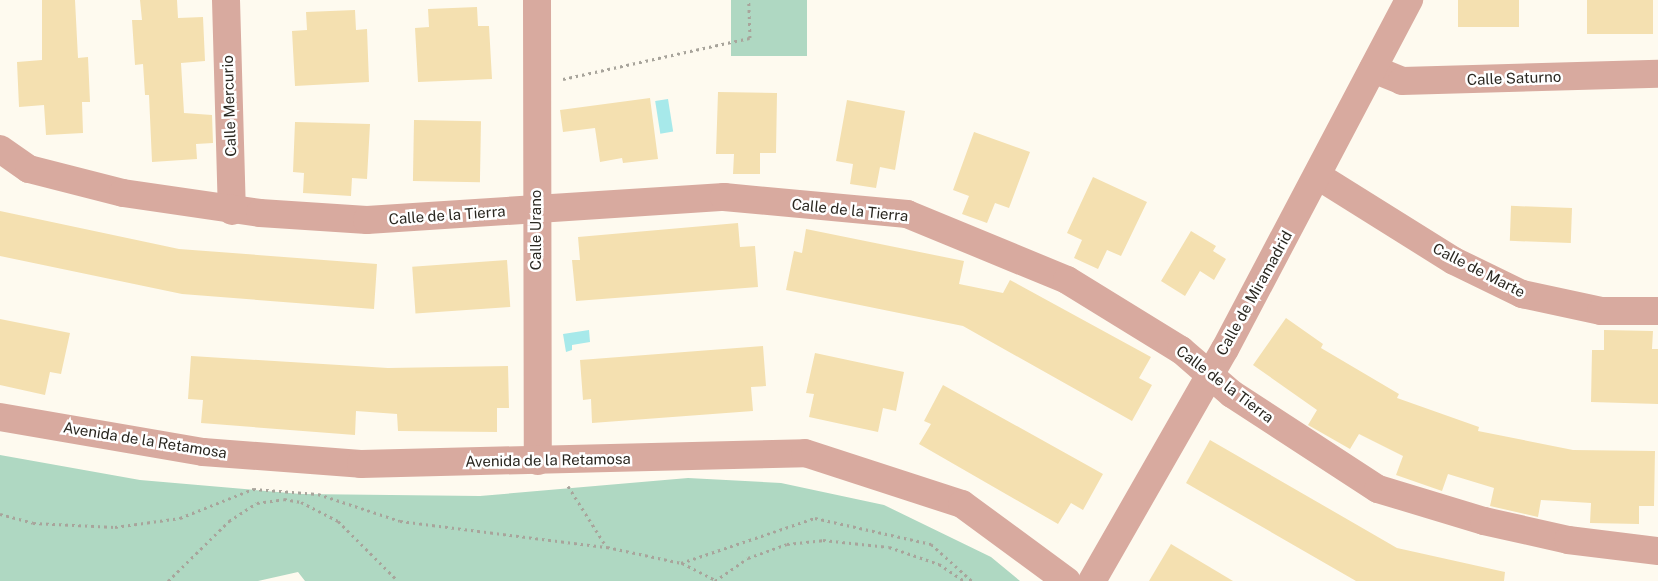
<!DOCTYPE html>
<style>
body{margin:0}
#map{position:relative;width:1658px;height:581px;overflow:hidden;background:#fefaef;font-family:"Public Sans",sans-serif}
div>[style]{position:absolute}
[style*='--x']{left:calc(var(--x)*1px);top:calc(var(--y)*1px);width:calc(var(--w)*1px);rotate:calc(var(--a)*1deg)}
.green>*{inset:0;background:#afd8c2;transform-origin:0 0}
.water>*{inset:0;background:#a7e9ea;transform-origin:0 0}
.building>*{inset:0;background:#f4e0b0;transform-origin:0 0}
.path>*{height:3px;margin-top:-1.5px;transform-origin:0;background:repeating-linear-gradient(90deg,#a8a49b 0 2.5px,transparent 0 6.5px)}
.minor>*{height:28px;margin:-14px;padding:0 14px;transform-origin:14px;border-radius:14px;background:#d8aa9f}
span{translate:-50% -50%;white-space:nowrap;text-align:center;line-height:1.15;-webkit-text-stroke:5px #fff;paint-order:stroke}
.street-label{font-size:15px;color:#2a2720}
</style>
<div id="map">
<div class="green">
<i style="left:731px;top:0;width:76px;height:56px"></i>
<i style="clip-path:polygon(0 455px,140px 480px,301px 494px,480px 496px,688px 478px,781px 483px,884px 505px,991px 557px,1020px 581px,305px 581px,298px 572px,258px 581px,0 581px)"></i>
</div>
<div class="water">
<i style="left:668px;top:99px;width:33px;height:13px;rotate:81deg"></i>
<i style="clip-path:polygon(589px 330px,590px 342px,572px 345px,572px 350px,566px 352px,563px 334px)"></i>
</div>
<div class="building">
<i style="clip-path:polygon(42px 0,75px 0,78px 58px,88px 57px,90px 102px,82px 102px,83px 133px,46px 135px,44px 105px,19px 107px,17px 62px,42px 60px)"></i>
<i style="clip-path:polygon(140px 0,177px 0,178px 18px,203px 17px,205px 61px,181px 63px,184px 113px,212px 115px,213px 143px,196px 144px,197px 159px,152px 162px,149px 95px,145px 95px,143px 64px,135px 65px,132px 20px,142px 20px)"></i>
<i style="left:1458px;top:0;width:61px;height:27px"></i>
<i style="left:1587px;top:0;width:66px;height:34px"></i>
<i style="clip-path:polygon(477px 7px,478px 26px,489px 26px,492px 79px,418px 82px,415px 28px,429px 27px,428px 9px)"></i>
<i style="clip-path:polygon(355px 10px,356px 30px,367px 29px,369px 82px,295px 86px,292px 31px,307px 30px,306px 12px)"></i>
<i style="clip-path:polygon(718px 92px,777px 93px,776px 153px,760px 153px,760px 174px,733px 174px,734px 154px,716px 154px)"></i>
<i style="clip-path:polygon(650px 98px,658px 159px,623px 163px,622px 158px,600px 162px,595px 128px,563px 132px,560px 110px)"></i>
<i style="clip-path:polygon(847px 100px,905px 111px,895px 170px,880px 167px,876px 188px,850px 184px,853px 164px,836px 161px)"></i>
<i style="left:414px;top:120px;width:67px;height:61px;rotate:1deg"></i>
<i style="clip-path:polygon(295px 122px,370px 124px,367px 179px,352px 178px,351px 196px,303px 193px,304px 173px,293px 172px)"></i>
<i style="clip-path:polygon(974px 132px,1030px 152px,1009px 208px,995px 203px,987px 223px,962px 214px,969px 196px,953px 190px)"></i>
<i style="clip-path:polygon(1093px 177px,1147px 202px,1121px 256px,1107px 250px,1098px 269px,1074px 258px,1082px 240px,1067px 233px)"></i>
<i style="left:1572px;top:208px;width:35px;height:61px;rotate:92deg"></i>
<i style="clip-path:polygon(0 211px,179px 249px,377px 264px,374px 309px,182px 294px,0 256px)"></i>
<i style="clip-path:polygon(738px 223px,740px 247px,755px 246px,758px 287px,576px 301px,572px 260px,580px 260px,578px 237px)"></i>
<i style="clip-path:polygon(806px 229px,964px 261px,959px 284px,1003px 293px,1010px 280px,1151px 357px,1139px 378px,1152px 385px,1132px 421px,963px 326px,786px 290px,794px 251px,802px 253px)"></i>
<i style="clip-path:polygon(1191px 231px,1216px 246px,1213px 251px,1226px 259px,1214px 280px,1200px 271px,1185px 296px,1161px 281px)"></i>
<i style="left:507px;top:260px;width:47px;height:95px;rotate:86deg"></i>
<i style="clip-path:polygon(1286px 318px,1323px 344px,1321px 348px,1399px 394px,1397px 398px,1479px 427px,1478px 431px,1573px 450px,1655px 451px,1654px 506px,1639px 506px,1639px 524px,1590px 523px,1591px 503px,1541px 500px,1538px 517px,1490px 506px,1494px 488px,1448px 474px,1442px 491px,1396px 475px,1403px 456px,1359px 434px,1350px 449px,1308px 425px,1317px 410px,1253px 365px)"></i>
<i style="clip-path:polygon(0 319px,70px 333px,61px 374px,50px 372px,45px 395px,0 385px)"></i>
<i style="clip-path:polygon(1604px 330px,1653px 331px,1652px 349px,1658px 349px,1658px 404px,1591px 402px,1592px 350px,1604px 350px)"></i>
<i style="clip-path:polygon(763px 346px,766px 386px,751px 387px,753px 411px,592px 423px,591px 399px,583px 400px,580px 360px)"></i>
<i style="clip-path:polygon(815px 353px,904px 372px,896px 411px,883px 408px,878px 432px,809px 417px,814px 394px,806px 393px)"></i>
<i style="clip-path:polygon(191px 356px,388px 368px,508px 366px,509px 408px,497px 408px,497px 432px,398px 431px,397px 414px,356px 411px,355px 435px,201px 423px,203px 400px,188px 399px)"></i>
<i style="clip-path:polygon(943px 385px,1103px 474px,1083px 510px,1071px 503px,1058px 524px,919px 444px,931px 424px,924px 421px)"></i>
<i style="clip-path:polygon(1210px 440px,1397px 548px,1505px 572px,1504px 581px,1356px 581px,1186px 483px)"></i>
<i style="clip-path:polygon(1171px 544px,1233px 581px,1149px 581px)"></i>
</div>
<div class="path">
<i style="--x:563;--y:79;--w:191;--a:-12.4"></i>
<i style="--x:750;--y:38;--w:38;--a:-92"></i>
<i style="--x:568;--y:486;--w:71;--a:57.7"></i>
<i style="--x:0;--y:514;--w:34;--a:15"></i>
<i style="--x:33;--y:523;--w:82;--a:2.8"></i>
<i style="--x:115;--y:527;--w:66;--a:-7.9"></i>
<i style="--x:180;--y:518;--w:79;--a:-21.7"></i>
<i style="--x:253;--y:489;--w:65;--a:4.4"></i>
<i style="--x:318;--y:494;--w:86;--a:18.2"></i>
<i style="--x:400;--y:521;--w:209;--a:7.2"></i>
<i style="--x:607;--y:547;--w:76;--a:12.2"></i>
<i style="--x:681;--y:563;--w:141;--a:-18.6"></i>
<i style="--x:815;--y:518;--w:119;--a:12.6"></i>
<i style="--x:931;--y:544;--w:55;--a:42.1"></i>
<i style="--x:682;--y:563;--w:37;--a:27"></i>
<i style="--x:168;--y:581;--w:86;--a:-44.5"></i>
<i style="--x:229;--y:521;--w:33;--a:-33"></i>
<i style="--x:257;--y:503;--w:27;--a:-8"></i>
<i style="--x:284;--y:499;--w:17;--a:10"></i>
<i style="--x:301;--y:502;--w:42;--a:27.2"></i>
<i style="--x:338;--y:521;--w:85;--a:45"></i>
<i style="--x:715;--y:581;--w:40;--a:-34.9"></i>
<i style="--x:748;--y:558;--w:41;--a:-19.7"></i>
<i style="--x:787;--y:544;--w:36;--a:-6"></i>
<i style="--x:823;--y:540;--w:66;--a:6.1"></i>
<i style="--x:889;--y:547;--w:53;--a:18.8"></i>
<i style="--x:939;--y:564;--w:30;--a:34"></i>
</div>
<div class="minor">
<i style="--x:226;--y:0;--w:211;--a:88.4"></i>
<i style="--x:537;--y:0;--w:461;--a:89.9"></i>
<i style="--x:1373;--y:69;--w:31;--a:22"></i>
<i style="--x:1402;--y:81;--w:256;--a:-1.6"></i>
<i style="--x:0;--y:149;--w:35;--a:35"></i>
<i style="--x:29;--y:169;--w:97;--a:14.3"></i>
<i style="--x:123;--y:193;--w:138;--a:8.3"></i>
<i style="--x:260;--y:213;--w:107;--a:3.7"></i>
<i style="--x:367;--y:220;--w:358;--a:-3.7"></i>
<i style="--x:724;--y:197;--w:184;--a:5.3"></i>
<i style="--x:907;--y:214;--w:173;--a:22.4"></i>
<i style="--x:1067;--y:280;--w:134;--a:31.6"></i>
<i style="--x:1181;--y:350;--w:67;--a:40.8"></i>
<i style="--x:1232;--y:394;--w:174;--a:33.1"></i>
<i style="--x:1378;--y:489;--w:111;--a:16.8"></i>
<i style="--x:1484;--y:521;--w:86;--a:12.7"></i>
<i style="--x:1568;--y:540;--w:91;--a:7"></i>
<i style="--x:1318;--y:176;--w:160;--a:32"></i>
<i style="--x:1454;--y:261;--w:76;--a:25.9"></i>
<i style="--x:1522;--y:294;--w:81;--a:12.1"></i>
<i style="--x:1601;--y:311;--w:57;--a:0"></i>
<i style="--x:0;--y:417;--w:206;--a:9.8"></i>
<i style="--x:203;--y:452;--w:158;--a:4.3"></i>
<i style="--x:361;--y:464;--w:444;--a:-1.4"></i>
<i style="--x:805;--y:453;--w:165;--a:18"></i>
<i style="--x:962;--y:504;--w:130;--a:36.3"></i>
<i style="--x:1092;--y:581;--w:267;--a:-60.2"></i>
<i style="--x:1225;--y:349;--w:395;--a:-62.2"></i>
</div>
<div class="street-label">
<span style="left:1514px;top:78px;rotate:-2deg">Calle Saturno</span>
<span style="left:229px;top:106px;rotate:-92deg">Calle Mercurio</span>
<span style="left:850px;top:210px;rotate:6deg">Calle de la Tierra</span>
<span style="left:447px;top:215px;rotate:-4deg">Calle de la Tierra</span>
<span style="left:536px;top:230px;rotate:-90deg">Calle Urano</span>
<span style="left:1479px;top:270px;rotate:27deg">Calle de Marte</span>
<span style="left:1254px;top:293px;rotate:-61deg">Calle de Miramadrid</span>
<span style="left:1225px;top:384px;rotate:37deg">Calle de la Tierra</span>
<span style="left:145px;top:440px;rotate:9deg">Avenida de la Retamosa</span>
<span style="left:548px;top:460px;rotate:-1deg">Avenida de la Retamosa</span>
</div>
</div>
